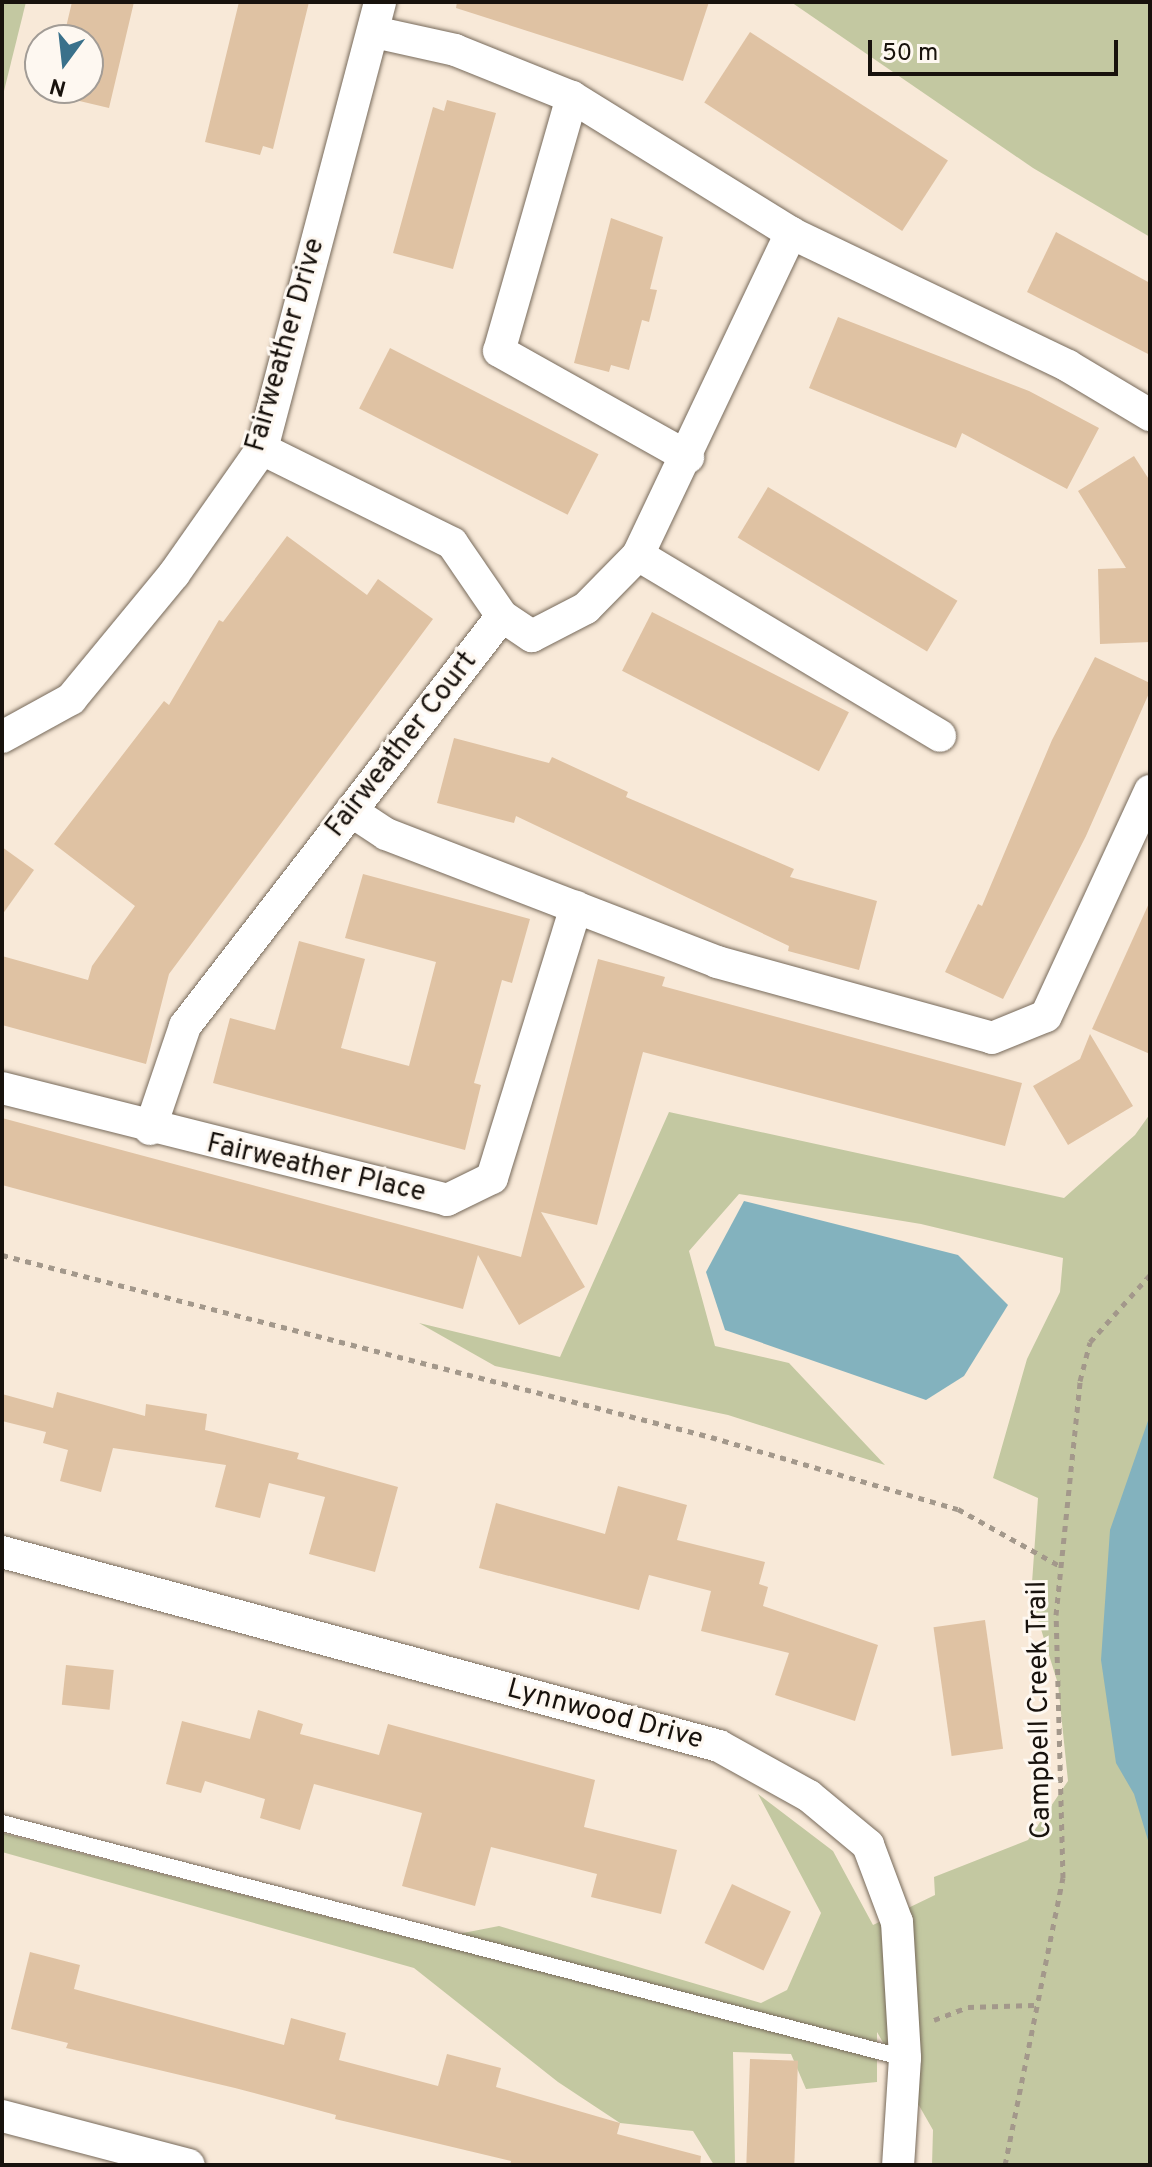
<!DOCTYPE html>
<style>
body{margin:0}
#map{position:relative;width:1152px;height:2167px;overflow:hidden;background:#f8e9d8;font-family:Overpass,sans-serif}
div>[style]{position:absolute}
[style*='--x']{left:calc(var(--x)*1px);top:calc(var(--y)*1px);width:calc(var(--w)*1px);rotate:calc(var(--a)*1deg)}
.green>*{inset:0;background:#c3c8a1}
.water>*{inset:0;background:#83b2be}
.building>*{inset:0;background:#dfc2a3;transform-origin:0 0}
.path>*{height:5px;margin-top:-2.5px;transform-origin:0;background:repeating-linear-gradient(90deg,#a3988b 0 6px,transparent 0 12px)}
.roads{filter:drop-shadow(0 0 2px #776a5b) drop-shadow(0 0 2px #776a5b)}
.lane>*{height:16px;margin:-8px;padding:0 8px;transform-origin:8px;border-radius:8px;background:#fff}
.street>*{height:32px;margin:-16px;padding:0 16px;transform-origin:16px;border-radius:16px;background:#fff}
span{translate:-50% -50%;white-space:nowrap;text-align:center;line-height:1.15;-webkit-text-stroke:6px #fef8f1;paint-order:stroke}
.street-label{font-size:28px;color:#18120d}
.frame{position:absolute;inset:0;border:4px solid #18120d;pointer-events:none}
.north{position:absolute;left:24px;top:24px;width:80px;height:80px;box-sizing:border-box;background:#fef8f1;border:2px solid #a29c96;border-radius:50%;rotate:195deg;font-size:22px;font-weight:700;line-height:32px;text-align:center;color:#18120d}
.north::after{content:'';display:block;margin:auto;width:28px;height:36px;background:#3a718b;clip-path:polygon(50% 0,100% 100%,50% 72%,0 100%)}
.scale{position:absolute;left:868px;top:40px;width:250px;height:36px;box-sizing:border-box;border:4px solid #18120d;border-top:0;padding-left:10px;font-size:24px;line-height:28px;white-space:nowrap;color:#18120d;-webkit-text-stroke:6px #fef8f1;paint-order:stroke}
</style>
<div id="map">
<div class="green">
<i style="clip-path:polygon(2px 2px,26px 2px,2px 99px)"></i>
<i style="clip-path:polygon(791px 2px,1150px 2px,1150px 237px,1033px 168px)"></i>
<i style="clip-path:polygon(669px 1112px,1064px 1198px,1135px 1135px,1150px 1114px,1150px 2165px,932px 2165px,933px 2130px,877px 2032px,877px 2082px,806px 2089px,791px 2054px,733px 2052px,735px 2165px,714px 2165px,693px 2131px,620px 2123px,558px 2082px,414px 1968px,2px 1852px,2px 1833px,422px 1941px,499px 1926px,761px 2003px,787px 1990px,821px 1913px,758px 1794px,833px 1851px,873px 1925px,935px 1895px,934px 1877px,1028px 1840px,1068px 1781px,1058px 1684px,1031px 1597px,1038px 1498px,993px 1478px,1027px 1359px,1060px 1292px,1063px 1258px,921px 1224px,739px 1194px,689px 1251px,715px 1346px,789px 1363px,885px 1465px,728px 1415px,495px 1366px,419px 1323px,560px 1357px)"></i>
</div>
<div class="water">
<i style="clip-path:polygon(744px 1201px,958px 1255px,1008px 1305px,964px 1376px,926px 1400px,725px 1330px,706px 1272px)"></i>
<i style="clip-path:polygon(1150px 1415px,1148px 1674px,1150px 1847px,1134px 1794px,1116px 1763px,1101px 1660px,1110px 1530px)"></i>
</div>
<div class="building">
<i style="clip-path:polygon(72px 2px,134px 2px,109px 108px,50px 94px,51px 88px,88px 88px,88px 40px,63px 40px)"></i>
<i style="clip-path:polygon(239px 2px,309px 2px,273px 149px,263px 146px,260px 155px,205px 142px)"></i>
<i style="clip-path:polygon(457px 2px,709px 2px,683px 81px,456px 8px)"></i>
<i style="left:750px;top:32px;width:236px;height:84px;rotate:33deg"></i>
<i style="clip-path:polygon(447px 100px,496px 113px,453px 269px,393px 253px,433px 107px,444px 111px)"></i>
<i style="clip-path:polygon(611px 218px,663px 237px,650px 289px,657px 290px,649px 322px,642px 320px,629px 370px,611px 365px,609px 372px,574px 363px)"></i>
<i style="clip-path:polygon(1056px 232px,1150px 283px,1150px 355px,1027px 292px)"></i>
<i style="clip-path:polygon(838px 317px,1029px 391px,1099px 428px,1067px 489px,962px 433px,956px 448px,809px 388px)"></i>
<i style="left:390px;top:348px;width:234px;height:68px;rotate:27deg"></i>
<i style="clip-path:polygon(1134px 456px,1150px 481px,1150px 642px,1100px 644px,1098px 569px,1126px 568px,1078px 491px)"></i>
<i style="left:768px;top:487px;width:221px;height:59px;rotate:31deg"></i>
<i style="clip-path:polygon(287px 536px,367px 595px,378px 579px,433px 619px,169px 974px,146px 1064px,2px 1025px,2px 956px,88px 980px,92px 966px,135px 906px,54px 844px,164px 701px,169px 705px,219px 620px,223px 622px)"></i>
<i style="left:652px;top:612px;width:221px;height:66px;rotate:27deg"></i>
<i style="clip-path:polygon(1095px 657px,1150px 683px,1150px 691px,1086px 836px,1003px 999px,945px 972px,978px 904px,982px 906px,1052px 740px)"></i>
<i style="clip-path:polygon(454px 738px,549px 763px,552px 757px,628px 792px,626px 797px,794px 869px,790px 877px,877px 901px,859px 970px,788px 951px,789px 946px,516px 816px,514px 823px,437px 803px)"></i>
<i style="clip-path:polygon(2px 847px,34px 870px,2px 915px)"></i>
<i style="clip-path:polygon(363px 874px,530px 919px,512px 983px,502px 980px,474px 1083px,481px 1085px,465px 1150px,213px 1083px,230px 1018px,275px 1030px,299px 941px,365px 959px,341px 1048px,409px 1066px,436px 962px,345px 938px)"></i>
<i style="clip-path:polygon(1150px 901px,1150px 1054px,1092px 1029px)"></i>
<i style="clip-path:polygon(598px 959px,665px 977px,662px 986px,1022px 1083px,1005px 1146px,643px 1052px,597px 1225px,541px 1212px,585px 1287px,519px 1325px,478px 1255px,463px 1309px,2px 1185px,2px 1118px,521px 1257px)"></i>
<i style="clip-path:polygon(1090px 1034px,1133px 1106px,1068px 1145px,1033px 1086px,1080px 1059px)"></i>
<i style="clip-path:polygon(57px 1392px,145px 1416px,146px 1404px,207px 1414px,205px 1430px,299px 1453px,297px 1459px,398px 1487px,375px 1572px,309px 1554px,325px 1497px,269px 1483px,260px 1518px,215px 1507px,226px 1465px,113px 1448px,101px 1492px,60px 1481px,68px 1450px,43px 1443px,46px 1432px,2px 1421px,2px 1394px,53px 1408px)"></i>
<i style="clip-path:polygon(618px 1486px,687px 1505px,677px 1540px,765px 1562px,759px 1584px,768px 1587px,763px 1606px,878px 1645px,855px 1721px,775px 1695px,789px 1653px,701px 1631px,711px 1591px,649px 1575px,639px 1610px,479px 1568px,496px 1503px,605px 1534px)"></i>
<i style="left:985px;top:1620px;width:130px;height:52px;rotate:82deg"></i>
<i style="left:66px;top:1665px;width:48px;height:40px;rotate:6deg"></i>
<i style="clip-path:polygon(258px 1710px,303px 1724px,300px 1734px,379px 1755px,388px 1724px,595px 1780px,584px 1827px,677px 1850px,661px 1914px,591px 1897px,597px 1874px,491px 1847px,475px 1906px,402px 1886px,422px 1813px,314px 1784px,300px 1830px,260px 1818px,265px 1799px,205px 1781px,201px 1793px,166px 1784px,182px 1721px,250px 1739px)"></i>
<i style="left:732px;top:1884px;width:65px;height:65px;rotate:25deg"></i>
<i style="clip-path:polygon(30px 1952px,80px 1965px,74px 1989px,284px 2045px,291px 2018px,346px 2033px,339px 2060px,438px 2086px,447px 2054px,501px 2068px,496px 2087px,620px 2123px,617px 2134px,701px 2156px,700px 2165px,510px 2165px,511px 2161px,335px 2119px,336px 2115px,235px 2088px,66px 2048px,68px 2043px,11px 2029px)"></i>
<i style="left:750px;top:2059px;width:48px;height:106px;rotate:2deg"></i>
</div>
<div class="path">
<i style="--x:2;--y:1255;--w:732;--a:14.4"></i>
<i style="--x:711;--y:1437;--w:257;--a:16.3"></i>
<i style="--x:958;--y:1509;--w:115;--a:29.2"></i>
<i style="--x:934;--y:2020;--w:36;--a:-21"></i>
<i style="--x:968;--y:2007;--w:66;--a:-1.7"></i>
<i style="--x:1005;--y:2165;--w:293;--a:-78.6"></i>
<i style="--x:1063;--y:1878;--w:263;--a:-91.5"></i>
<i style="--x:1056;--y:1615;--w:235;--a:-84.1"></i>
<i style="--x:1080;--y:1381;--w:40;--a:-75.6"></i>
<i style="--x:1090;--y:1342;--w:90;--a:-48.2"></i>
</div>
<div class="roads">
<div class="lane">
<i style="--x:2;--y:1823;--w:933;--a:14.59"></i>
</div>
<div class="street">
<i style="--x:374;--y:32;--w:83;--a:12.5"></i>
<i style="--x:455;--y:50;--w:126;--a:21.9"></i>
<i style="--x:572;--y:97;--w:258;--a:31.8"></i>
<i style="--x:791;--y:233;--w:307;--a:25.6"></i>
<i style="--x:1068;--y:366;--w:96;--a:30.9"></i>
<i style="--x:572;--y:97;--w:264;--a:106"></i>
<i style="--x:499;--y:351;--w:217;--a:29.3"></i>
<i style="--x:638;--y:555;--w:352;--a:30.9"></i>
<i style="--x:502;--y:616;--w:36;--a:34"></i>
<i style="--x:532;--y:636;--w:61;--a:-27.4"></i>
<i style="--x:586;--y:608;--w:74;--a:-45.5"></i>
<i style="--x:638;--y:555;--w:357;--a:-64.6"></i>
<i style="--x:2;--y:737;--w:79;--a:-28.8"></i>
<i style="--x:71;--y:699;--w:162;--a:-50.5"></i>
<i style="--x:174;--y:574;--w:153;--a:-54.9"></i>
<i style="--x:262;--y:449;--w:462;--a:-75.2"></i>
<i style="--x:351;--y:811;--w:42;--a:33.3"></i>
<i style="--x:386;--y:834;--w:355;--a:21.1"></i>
<i style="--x:717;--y:962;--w:285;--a:15.4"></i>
<i style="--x:992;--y:1038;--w:58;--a:-22.2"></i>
<i style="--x:1046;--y:1016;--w:248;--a:-65.2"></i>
<i style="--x:2;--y:1088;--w:459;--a:14.1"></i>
<i style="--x:447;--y:1200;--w:50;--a:-26.1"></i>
<i style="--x:492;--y:1178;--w:284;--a:-72.8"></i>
<i style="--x:150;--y:1129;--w:109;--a:-71.2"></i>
<i style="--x:185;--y:1026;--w:518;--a:-52.29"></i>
<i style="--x:502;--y:616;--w:88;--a:-124.4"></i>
<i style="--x:452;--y:543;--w:212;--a:-153.7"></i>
<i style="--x:2;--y:1552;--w:743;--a:15.14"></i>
<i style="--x:719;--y:1746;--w:103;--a:29.1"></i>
<i style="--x:809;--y:1796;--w:77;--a:39.7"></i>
<i style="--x:868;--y:1845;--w:82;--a:69.4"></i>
<i style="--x:897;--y:1922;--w:136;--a:86.6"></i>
<i style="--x:905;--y:2058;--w:107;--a:93.7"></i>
<i style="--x:2;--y:2116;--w:193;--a:14.7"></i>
</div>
</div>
<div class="street-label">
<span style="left:286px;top:345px;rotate:-74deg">Fairweather Drive</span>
<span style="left:402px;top:745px;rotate:-52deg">Fairweather Court</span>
<span style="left:316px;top:1169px;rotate:13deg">Fairweather Place</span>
<span style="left:1040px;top:1710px;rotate:-91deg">Campbell Creek Trail</span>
<span style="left:605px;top:1715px;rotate:15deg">Lynnwood Drive</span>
</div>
<div class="frame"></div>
<div class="north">N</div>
<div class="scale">50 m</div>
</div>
